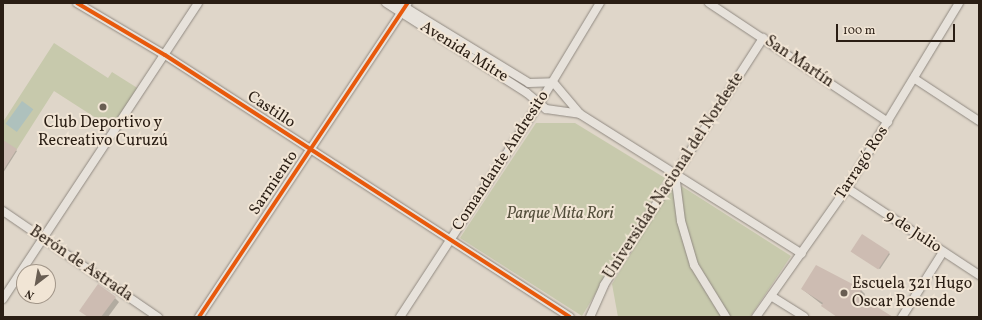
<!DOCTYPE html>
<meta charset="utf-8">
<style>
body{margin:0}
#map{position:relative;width:982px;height:320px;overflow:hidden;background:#dfd6c9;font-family:Vollkorn,serif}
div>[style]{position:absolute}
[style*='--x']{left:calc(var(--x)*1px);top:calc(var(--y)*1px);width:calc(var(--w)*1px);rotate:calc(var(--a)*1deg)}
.green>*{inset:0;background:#c7c9ac}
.water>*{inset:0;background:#aec1bd;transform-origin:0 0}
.shadow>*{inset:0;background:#0003}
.building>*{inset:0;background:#cdbcb2;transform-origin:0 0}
.roads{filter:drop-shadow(0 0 1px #918a82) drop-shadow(0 0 1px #918a82)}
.street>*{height:8px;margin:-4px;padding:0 4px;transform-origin:4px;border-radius:4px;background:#e7e2db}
.cycleway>*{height:4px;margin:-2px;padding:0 2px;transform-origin:2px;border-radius:2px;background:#e8590c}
.dots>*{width:11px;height:11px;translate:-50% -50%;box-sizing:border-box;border:2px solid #f1e5d5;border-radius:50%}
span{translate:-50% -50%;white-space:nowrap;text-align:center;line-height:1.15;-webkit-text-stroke:4px #f1e5d5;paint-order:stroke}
.street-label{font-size:16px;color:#2a1e14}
.poi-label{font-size:16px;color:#2a1e14}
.left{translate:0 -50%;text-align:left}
.park-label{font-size:16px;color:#534e3b;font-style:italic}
.frame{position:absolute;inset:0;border:4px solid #2a1e14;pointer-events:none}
.north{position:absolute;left:16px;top:264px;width:40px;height:40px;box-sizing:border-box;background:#f1e5d5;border:1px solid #a19588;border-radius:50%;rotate:211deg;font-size:11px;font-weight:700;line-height:16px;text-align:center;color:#2a1e14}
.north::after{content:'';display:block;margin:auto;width:14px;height:18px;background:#695e53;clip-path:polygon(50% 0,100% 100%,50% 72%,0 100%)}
.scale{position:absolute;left:836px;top:24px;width:119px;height:18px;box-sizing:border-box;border:2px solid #2a1e14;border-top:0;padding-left:5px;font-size:12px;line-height:14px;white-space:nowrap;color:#2a1e14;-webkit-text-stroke:3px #f1e5d5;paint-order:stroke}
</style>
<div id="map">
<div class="green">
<i style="clip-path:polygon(54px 43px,108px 78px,112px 72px,139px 89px,113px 129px,54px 91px,3px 171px,3px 122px)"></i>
<i style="clip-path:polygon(536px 123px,575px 123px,665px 178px,582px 316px,460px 238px)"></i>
<i style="clip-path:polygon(675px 182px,791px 256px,750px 317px,618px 317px,612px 284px)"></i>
</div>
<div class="water">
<i style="left:22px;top:101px;width:14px;height:28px;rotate:36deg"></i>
</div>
<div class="shadow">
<i style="clip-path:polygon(3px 141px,17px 151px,3px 173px)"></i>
<i style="clip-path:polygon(854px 253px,889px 253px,890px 254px,880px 269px)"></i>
<i style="clip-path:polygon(802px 289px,861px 290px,865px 294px,863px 299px,890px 317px,838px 317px)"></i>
<i style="clip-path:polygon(115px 298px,119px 302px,108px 317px,88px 317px)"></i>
</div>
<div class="building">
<i style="clip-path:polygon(3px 140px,17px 149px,3px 171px)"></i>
<i style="left:862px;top:234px;width:33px;height:21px;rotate:33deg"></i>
<i style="clip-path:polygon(816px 265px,862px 289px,858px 295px,893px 317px,837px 317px,821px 306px,823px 303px,801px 289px)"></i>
<i style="clip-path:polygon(98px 284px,116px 297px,101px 317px,88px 317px,79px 311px)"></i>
</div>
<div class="roads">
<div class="street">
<i style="--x:77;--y:3;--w:102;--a:30.6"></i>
<i style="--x:165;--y:55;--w:482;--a:32.9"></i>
<i style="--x:386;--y:3;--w:167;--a:32.6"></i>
<i style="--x:527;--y:93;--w:25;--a:40"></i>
<i style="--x:546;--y:109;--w:34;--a:8"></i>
<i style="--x:398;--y:3;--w:153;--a:31.4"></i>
<i style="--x:529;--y:83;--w:24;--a:-2"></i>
<i style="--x:709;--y:3;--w:215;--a:33.6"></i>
<i style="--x:915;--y:79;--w:77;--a:33.3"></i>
<i style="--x:553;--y:82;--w:42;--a:49.8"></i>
<i style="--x:580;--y:114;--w:262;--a:32.2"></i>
<i style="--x:675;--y:174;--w:47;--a:82.7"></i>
<i style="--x:681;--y:221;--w:46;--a:73.5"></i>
<i style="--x:694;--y:265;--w:61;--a:58.4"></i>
<i style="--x:847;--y:188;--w:158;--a:33.4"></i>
<i style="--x:3;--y:211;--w:188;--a:34.4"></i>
<i style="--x:771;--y:296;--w:39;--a:32"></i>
<i style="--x:3;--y:299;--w:354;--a:-56.6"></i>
<i style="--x:199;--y:317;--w:377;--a:-56.4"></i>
<i style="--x:400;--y:317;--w:254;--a:-56.9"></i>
<i style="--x:539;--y:104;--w:118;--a:-58.9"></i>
<i style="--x:590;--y:317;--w:35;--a:-66"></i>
<i style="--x:604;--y:285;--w:294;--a:-57.2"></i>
<i style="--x:756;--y:317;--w:158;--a:-54.8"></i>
<i style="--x:847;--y:188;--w:216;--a:-58.8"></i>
<i style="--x:902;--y:317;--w:77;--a:-57.8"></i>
</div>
</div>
<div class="cycleway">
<i style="--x:77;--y:3;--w:102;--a:30.6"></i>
<i style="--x:165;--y:55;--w:482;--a:32.9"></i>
<i style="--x:199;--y:317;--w:377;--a:-56.4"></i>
</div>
<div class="dots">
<i style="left:103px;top:107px;background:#695e53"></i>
<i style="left:844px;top:293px;background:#695e53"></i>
</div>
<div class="street-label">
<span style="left:464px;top:52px;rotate:32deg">Avenida Mitre</span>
<span style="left:799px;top:62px;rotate:34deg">San Martín</span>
<span style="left:271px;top:110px;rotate:33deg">Castillo</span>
<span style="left:501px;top:161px;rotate:-57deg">Comandante Andresito</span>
<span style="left:862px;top:163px;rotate:-57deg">Tarragó Ros</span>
<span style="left:674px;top:176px;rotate:-57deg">Universidad Nacional del Nordeste</span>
<span style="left:274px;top:183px;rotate:-56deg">Sarmiento</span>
<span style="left:913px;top:232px;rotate:33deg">9 de Julio</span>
<span style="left:81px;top:264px;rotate:34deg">Berón de Astrada</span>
</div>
<div class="poi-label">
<span style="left:103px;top:132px">Club Deportivo y<br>Recreativo Curuzú</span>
<span class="left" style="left:852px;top:293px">Escuela 321 Hugo<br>Oscar Rosende</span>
</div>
<div class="park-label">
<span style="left:560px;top:214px">Parque Mita Rori</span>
</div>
<div class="frame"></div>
<div class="north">N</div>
<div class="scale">100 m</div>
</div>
